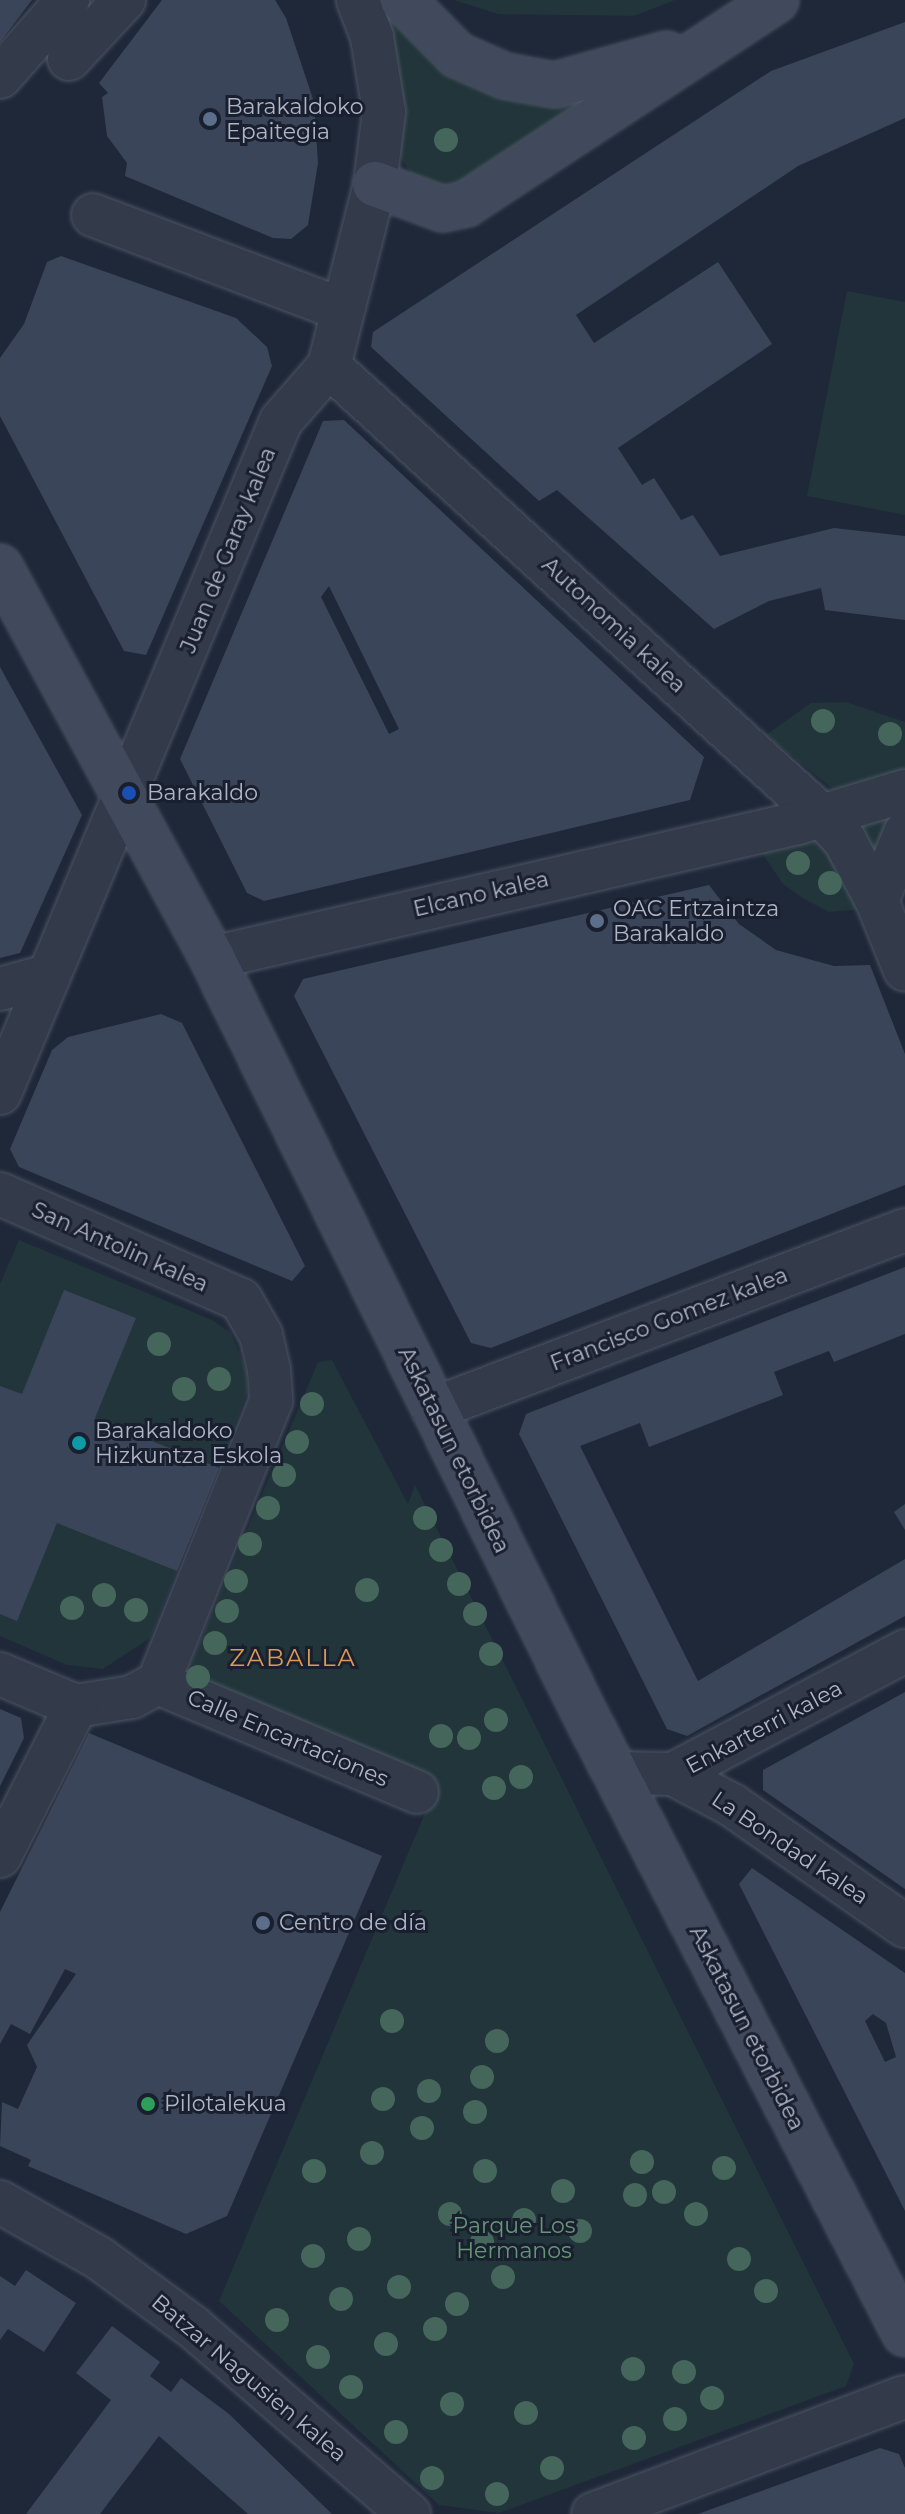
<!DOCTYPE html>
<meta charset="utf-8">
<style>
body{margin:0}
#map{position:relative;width:905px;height:2514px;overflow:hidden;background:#1f2839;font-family:Montserrat,sans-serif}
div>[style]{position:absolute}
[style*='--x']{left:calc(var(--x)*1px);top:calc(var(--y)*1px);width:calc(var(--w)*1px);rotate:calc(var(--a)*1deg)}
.green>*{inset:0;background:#21353a}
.building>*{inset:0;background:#3b4559}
.roads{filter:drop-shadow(0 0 2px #4d5564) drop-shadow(0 0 2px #4d5564)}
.street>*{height:42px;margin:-21px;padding:0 21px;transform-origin:21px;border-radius:21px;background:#333a49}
.secondary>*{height:44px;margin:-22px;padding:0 22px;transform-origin:22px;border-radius:22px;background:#41495d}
.trees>*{width:24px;height:24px;margin:-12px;border-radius:50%;background:#45665a}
.dots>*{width:22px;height:22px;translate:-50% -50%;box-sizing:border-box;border:4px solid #191f2e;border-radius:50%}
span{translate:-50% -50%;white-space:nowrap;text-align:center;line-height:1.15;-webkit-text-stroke:6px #191f2e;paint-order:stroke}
.poi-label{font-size:22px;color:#adb5c6}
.left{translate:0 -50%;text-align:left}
.street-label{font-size:22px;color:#adb5c6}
.park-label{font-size:22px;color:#649875}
.neighbourhood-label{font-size:24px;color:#d99b56;letter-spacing:2px}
</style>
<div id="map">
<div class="green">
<i style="clip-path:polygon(379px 0,408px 32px,528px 102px,575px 102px,632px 78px,465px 190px,420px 188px,396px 150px)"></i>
<i style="clip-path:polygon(454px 0,675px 0,634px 16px,498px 14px)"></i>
<i style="clip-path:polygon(847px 291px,905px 302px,905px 515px,807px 496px)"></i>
<i style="clip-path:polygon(846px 702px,905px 722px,905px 770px,834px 790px,766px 735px,811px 703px)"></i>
<i style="clip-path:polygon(905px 810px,873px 863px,856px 824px)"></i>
<i style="clip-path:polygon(812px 834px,836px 858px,864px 909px,829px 912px,804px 899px,783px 884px,758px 847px)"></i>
<i style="clip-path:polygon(19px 1240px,212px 1320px,231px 1333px,247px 1372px,247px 1394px,150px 1638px,103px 1669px,67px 1665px,0 1636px,0 1284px)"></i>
<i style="clip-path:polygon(332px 1360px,408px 1504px,415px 1485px,854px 2364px,846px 2386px,499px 2513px,439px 2505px,219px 2301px,428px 1806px,176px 1698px,318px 1362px)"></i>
</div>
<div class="building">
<i style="clip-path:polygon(0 0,32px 0,0 42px)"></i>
<i style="clip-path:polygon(162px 0,275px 0,286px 18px,314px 102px,318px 163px,308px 225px,291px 239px,273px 238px,125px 176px,127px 163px,107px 136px,102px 97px,108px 93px,99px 83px)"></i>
<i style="clip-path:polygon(905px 22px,905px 118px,798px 166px,576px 315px,594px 343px,718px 262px,772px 344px,618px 448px,642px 485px,654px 478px,681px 520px,693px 515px,720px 556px,834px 528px,905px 536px,905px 620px,825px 610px,821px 588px,769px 601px,714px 629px,557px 490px,539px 501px,371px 347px,373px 332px,771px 71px)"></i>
<i style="clip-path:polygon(61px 256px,236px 318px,267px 347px,272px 366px,146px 655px,124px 651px,0 416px,0 358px,24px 324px,47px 262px)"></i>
<i style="clip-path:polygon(evenodd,344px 420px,704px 757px,690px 800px,264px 901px,247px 893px,180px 759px,323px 421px,344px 420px,329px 586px,399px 729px,389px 734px,321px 597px,329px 586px)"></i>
<i style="clip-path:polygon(0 667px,82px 815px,20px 953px,0 958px)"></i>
<i style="clip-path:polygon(709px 885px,739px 924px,776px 950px,834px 966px,870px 965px,905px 1054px,905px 1185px,491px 1348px,471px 1343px,294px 996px,303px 979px)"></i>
<i style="clip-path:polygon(161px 1014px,182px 1023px,305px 1266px,292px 1281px,19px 1167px,10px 1149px,52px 1050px,68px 1037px)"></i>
<i style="clip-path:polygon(905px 1267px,905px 1334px,834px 1362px,829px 1351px,774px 1372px,783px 1395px,649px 1447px,640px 1423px,580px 1446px,698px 1681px,905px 1559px,905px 1616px,687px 1736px,667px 1729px,519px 1434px,526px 1414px)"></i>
<i style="clip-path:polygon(64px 1290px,136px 1318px,95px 1418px,219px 1468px,177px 1571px,57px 1523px,17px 1621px,0 1614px,0 1386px,22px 1394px)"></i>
<i style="clip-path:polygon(905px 1504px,905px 1530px,894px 1512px)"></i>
<i style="clip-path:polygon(905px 1692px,905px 1889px,763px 1790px,763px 1770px)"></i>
<i style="clip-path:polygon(0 1709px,21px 1718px,24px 1738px,0 1786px)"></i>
<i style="clip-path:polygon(89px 1733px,382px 1856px,227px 2216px,186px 2234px,28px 2166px,31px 2160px,0 2146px,2px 2102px,18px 2109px,37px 2067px,27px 2045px,76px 1974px,65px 1969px,30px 2034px,11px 2024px,0 2044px,0 1912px)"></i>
<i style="clip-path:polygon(evenodd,752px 1868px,905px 1973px,905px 2211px,739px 1884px,752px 1868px,873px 2014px,886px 2023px,896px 2057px,885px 2062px,865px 2021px,873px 2014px)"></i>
<i style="clip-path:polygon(26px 2270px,76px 2303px,44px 2352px,8px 2329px,0 2340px,0 2276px,15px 2286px)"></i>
<i style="clip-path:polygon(112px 2326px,160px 2362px,150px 2376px,171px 2392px,181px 2378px,229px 2414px,332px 2514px,248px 2514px,159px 2436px,100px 2514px,26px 2514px,111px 2400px,76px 2373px)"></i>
<i style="clip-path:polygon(880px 2448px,899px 2454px,905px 2468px,905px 2514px,698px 2514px)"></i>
</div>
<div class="roads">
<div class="street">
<i style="--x:69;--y:59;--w:81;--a:-47"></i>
<i style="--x:0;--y:77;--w:103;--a:-48.6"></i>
<i style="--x:93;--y:215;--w:265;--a:20.8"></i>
<i style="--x:329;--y:366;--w:667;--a:42.39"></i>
<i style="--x:822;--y:816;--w:34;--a:47"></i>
<i style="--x:845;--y:841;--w:68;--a:61.9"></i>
<i style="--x:877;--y:901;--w:74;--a:67.9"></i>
<i style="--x:877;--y:901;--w:74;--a:-67.6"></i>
<i style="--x:212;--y:958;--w:601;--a:-12.97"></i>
<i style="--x:798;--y:823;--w:112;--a:-16.7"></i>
<i style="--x:0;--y:989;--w:46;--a:-15.3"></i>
<i style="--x:0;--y:1093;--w:728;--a:-67.31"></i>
<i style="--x:281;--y:421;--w:73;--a:-48.9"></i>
<i style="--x:329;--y:366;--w:188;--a:-75.8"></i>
<i style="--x:375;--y:184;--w:73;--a:-82.9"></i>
<i style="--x:384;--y:112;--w:76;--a:-99.1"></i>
<i style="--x:372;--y:37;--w:40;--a:-111"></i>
<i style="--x:0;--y:1194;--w:263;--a:23.7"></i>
<i style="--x:241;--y:1300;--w:40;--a:60.3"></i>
<i style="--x:261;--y:1335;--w:35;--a:77"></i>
<i style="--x:269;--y:1369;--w:32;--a:86"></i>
<i style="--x:271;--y:1401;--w:304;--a:111.8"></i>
<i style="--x:158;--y:1683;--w:30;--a:152"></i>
<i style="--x:132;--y:1697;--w:57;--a:170.9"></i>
<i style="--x:433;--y:1409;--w:505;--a:-20.77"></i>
<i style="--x:0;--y:1674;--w:82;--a:22.8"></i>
<i style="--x:158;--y:1683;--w:281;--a:22.8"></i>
<i style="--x:615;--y:1773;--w:58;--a:1"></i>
<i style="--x:673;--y:1774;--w:263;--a:-27.9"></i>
<i style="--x:673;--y:1774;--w:67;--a:27.7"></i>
<i style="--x:732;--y:1805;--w:211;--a:35"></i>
<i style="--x:0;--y:1856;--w:168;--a:-63.1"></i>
<i style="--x:0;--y:2202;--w:114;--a:29.5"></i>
<i style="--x:99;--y:2258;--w:117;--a:36.3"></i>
<i style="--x:193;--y:2327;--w:286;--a:40.9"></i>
<i style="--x:593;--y:2514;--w:333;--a:-20.6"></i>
</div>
<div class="secondary">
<i style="--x:403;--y:0;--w:77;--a:45.5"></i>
<i style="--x:457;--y:55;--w:52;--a:23.6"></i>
<i style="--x:505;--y:76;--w:51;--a:10.2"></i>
<i style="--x:555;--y:85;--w:116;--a:-15.5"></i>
<i style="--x:375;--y:184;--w:72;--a:20.2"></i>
<i style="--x:443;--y:209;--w:24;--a:-12"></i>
<i style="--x:466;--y:204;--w:371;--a:-33.3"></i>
<i style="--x:0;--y:567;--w:445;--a:61.5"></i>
<i style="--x:212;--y:958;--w:845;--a:63.74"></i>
<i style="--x:586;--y:1716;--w:695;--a:62.7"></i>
</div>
</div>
<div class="trees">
<i style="left:446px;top:140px"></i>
<i style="left:823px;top:721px"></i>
<i style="left:890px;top:734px"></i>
<i style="left:798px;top:863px"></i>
<i style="left:830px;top:883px"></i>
<i style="left:159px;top:1344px"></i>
<i style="left:219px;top:1379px"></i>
<i style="left:184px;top:1389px"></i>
<i style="left:312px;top:1404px"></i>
<i style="left:297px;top:1442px"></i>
<i style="left:284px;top:1475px"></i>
<i style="left:268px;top:1508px"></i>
<i style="left:425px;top:1518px"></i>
<i style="left:250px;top:1544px"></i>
<i style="left:441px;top:1550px"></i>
<i style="left:236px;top:1581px"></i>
<i style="left:459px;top:1584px"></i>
<i style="left:367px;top:1590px"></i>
<i style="left:104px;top:1595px"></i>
<i style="left:72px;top:1608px"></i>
<i style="left:136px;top:1610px"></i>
<i style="left:227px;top:1611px"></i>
<i style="left:475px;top:1614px"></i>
<i style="left:215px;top:1643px"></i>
<i style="left:491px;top:1654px"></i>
<i style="left:198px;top:1677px"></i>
<i style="left:496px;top:1720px"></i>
<i style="left:441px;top:1736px"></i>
<i style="left:469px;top:1738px"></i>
<i style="left:521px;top:1777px"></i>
<i style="left:494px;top:1788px"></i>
<i style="left:392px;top:2021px"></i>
<i style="left:497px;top:2041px"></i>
<i style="left:482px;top:2077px"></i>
<i style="left:429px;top:2091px"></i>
<i style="left:383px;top:2099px"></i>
<i style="left:475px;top:2112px"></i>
<i style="left:422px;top:2128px"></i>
<i style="left:372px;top:2153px"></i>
<i style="left:642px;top:2162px"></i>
<i style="left:724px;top:2168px"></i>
<i style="left:314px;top:2171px"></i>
<i style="left:485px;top:2171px"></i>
<i style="left:563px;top:2191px"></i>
<i style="left:664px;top:2192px"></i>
<i style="left:635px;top:2195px"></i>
<i style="left:450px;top:2214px"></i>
<i style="left:696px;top:2214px"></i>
<i style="left:524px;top:2220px"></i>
<i style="left:580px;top:2231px"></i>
<i style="left:359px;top:2239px"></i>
<i style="left:482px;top:2242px"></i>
<i style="left:313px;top:2256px"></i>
<i style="left:739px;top:2259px"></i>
<i style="left:503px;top:2277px"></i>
<i style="left:399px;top:2287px"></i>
<i style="left:766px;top:2291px"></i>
<i style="left:341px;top:2299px"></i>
<i style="left:457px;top:2304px"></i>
<i style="left:277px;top:2320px"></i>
<i style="left:435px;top:2329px"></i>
<i style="left:386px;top:2344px"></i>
<i style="left:318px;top:2357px"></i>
<i style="left:633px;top:2369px"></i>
<i style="left:684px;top:2372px"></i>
<i style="left:351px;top:2387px"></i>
<i style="left:712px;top:2398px"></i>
<i style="left:452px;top:2404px"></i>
<i style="left:526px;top:2413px"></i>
<i style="left:675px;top:2419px"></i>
<i style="left:396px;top:2432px"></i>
<i style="left:634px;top:2438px"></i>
<i style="left:552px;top:2468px"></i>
<i style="left:432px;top:2478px"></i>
<i style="left:497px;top:2494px"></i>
</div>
<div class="dots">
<i style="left:210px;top:119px;background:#5c6f8a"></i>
<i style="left:129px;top:793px;background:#1a4fb4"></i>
<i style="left:597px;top:921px;background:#5c6f8a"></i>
<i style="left:79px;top:1443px;background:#0f9aa8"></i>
<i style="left:263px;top:1923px;background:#5c6f8a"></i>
<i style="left:148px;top:2104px;background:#2e9e5b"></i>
</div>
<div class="poi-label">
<span class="left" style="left:226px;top:119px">Barakaldoko<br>Epaitegia</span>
<span class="left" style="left:147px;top:793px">Barakaldo</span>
<span class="left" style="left:613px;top:921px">OAC Ertzaintza<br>Barakaldo</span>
<span class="left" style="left:95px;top:1443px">Barakaldoko<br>Hizkuntza Eskola</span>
<span class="left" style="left:279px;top:1923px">Centro de día</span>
<span class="left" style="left:164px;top:2104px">Pilotalekua</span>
</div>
<div class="street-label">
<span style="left:228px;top:550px;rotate:-68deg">Juan de Garay kalea</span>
<span style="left:614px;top:625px;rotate:43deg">Autonomia kalea</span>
<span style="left:481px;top:894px;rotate:-13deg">Elcano kalea</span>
<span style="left:120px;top:1247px;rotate:24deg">San Antolin kalea</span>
<span style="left:669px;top:1319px;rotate:-21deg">Francisco Gomez kalea</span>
<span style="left:454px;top:1450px;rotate:64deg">Askatasun etorbidea</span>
<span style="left:764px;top:1727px;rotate:-28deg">Enkarterri kalea</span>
<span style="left:288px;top:1738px;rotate:23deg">Calle Encartaciones</span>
<span style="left:790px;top:1848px;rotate:34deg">La Bondad kalea</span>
<span style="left:747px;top:2028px;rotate:63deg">Askatasun etorbidea</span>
<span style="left:249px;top:2378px;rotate:40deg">Batzar Nagusien kalea</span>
</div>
<div class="park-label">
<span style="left:514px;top:2238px">Parque Los<br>Hermanos</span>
</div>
<div class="neighbourhood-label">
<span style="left:293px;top:1658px">ZABALLA</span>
</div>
</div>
